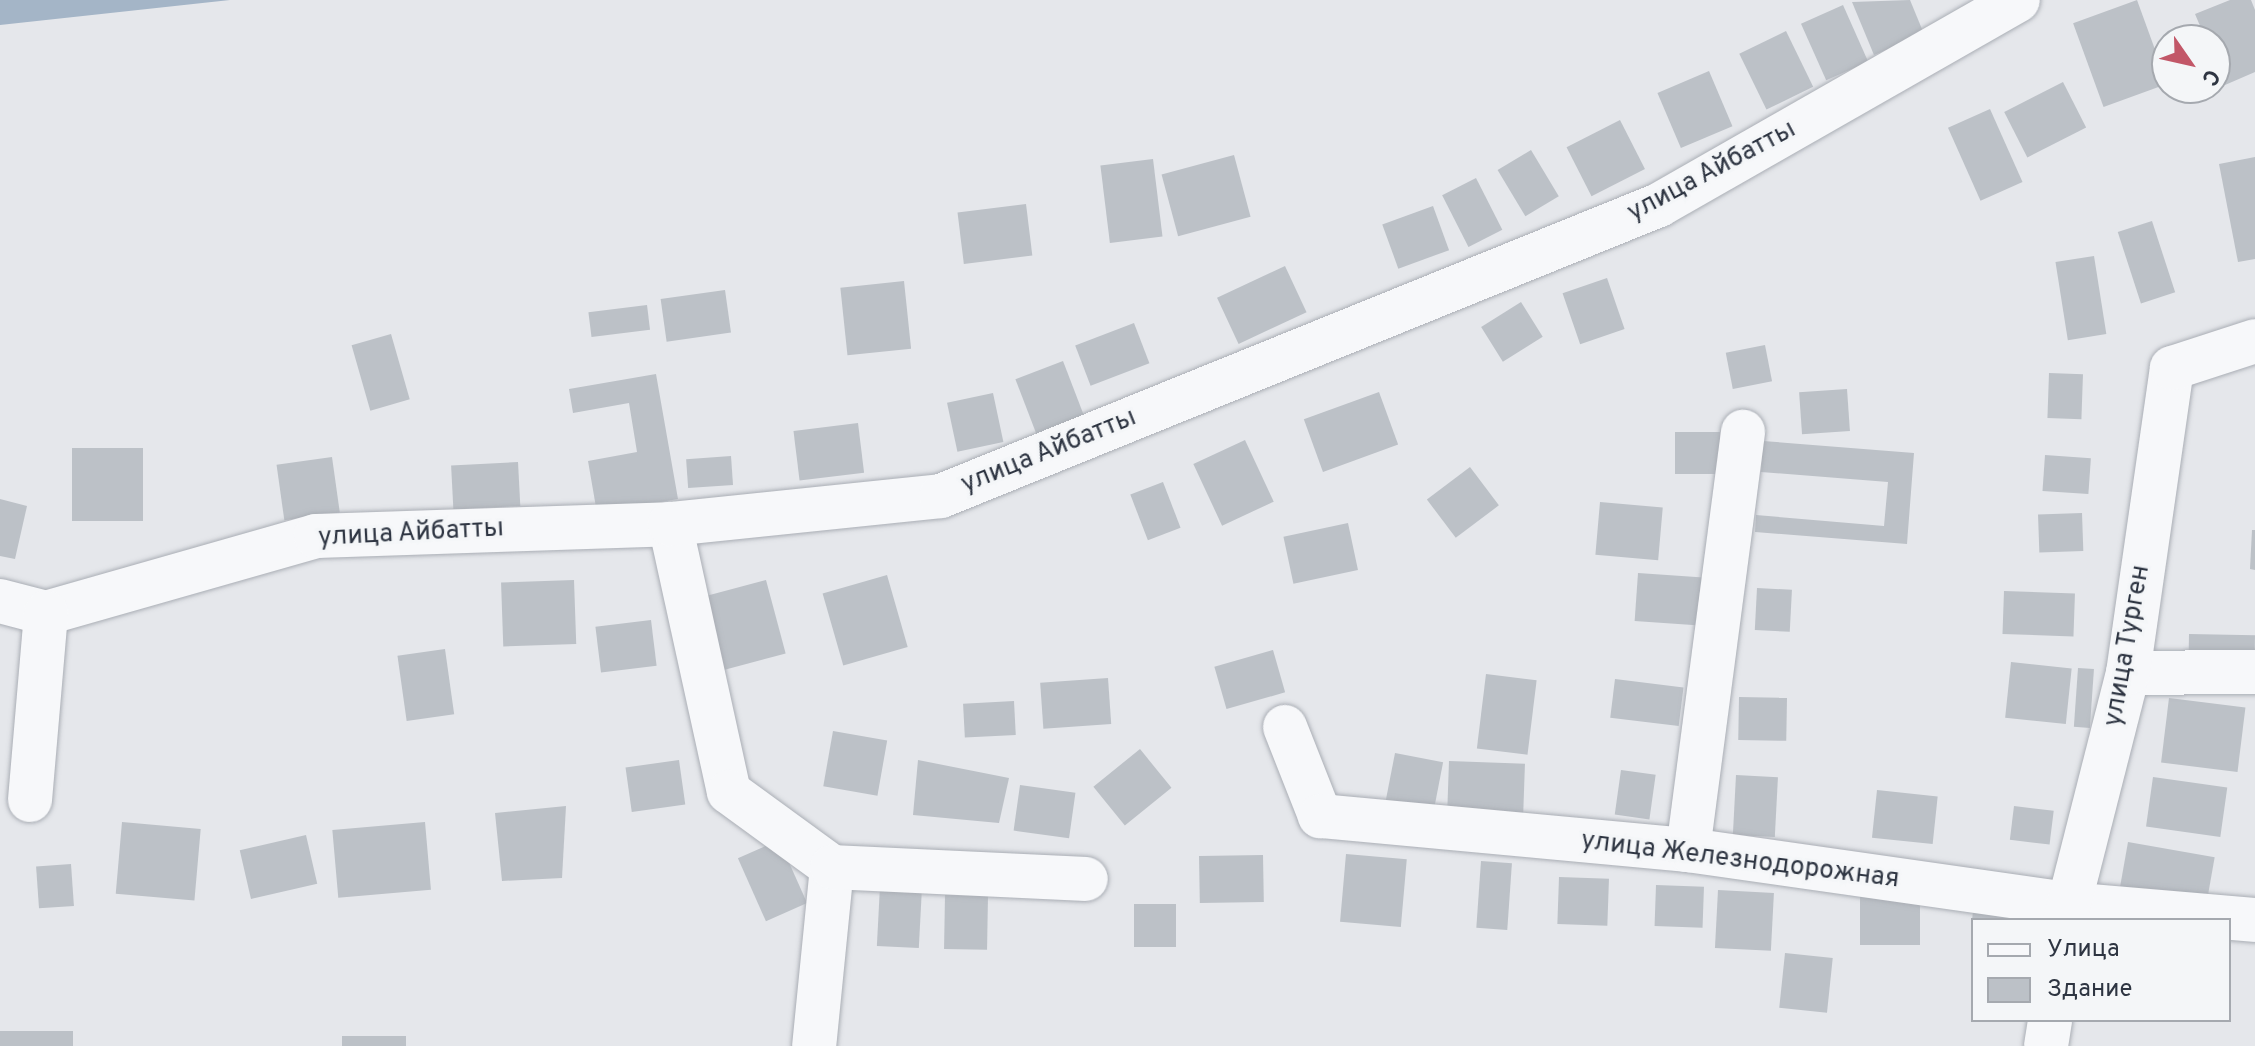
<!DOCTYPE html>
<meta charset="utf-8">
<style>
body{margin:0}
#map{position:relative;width:2255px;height:1046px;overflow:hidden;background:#e5e7eb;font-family:Overpass,sans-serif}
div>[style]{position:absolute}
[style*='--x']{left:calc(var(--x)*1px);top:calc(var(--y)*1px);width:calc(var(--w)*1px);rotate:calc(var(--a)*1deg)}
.water>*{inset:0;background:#a4b5c7}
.building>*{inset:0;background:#bcc1c7;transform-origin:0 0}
.roads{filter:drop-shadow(0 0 2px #aaaeb5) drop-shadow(0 0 2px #aaaeb5)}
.minor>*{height:44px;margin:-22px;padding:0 22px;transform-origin:22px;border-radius:22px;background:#f7f8fa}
span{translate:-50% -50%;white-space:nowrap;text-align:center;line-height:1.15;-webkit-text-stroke:6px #f4f6f8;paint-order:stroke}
.street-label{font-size:26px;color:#2e3542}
.legend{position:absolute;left:1971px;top:918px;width:260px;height:104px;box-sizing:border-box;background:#f4f6f8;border:2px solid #a5a9af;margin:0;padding:10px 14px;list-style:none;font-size:24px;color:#2e3542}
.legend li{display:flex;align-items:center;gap:16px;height:40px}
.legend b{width:40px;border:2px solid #a5a9af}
.north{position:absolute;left:2151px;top:24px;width:80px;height:80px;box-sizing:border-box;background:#f4f6f8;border:2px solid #a5a9af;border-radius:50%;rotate:124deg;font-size:22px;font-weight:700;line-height:32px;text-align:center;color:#2e3542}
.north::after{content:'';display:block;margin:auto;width:28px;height:36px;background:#c25768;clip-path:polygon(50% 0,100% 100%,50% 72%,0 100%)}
</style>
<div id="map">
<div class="water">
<i style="clip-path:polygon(0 0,230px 0,0 25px)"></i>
</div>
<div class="building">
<i style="clip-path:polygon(1910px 0,1924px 34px,1874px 55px,1852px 2px)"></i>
<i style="left:2137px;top:0;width:89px;height:68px;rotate:70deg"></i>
<i style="clip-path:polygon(2230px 0,2251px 0,2255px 10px,2255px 72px,2225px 85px,2215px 61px,2215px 40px,2206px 40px,2195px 14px)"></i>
<i style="left:1843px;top:5px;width:62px;height:46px;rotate:66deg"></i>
<i style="left:1786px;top:31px;width:62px;height:52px;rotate:64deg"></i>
<i style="left:1709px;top:71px;width:60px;height:56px;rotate:67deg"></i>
<i style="left:2063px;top:82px;width:51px;height:66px;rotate:63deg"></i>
<i style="left:1990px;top:109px;width:80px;height:46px;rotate:66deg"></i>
<i style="left:1620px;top:120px;width:55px;height:60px;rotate:63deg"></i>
<i style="left:1531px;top:150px;width:54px;height:39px;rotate:59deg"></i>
<i style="left:1234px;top:155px;width:64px;height:75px;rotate:75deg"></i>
<i style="clip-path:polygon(2255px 157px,2255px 259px,2238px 262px,2219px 164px)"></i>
<i style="left:1153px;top:159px;width:78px;height:53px;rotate:83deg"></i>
<i style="left:1476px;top:178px;width:58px;height:38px;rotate:63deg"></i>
<i style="left:1026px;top:204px;width:52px;height:69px;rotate:83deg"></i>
<i style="left:1433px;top:206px;width:47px;height:54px;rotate:70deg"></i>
<i style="left:2152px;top:221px;width:75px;height:36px;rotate:72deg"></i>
<i style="left:2094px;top:256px;width:79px;height:39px;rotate:81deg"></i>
<i style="left:1285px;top:266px;width:51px;height:75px;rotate:65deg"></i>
<i style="left:1607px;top:278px;width:54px;height:47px;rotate:71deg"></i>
<i style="left:904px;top:281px;width:68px;height:64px;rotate:84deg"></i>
<i style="left:725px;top:290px;width:43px;height:65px;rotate:82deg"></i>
<i style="left:1521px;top:302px;width:41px;height:47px;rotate:58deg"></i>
<i style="left:647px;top:305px;width:25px;height:59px;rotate:83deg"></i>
<i style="left:1134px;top:323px;width:43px;height:63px;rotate:69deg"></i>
<i style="left:391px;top:334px;width:68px;height:41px;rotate:74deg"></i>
<i style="left:1765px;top:345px;width:37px;height:40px;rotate:79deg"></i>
<i style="left:1063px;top:361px;width:64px;height:51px;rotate:69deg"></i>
<i style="left:2049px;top:373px;width:34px;height:45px;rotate:2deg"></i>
<i style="clip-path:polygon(656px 374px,678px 499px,597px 513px,588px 461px,637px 452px,629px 403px,573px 413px,569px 389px)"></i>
<i style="left:1847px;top:389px;width:42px;height:48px;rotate:86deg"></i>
<i style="left:1379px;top:392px;width:56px;height:80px;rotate:70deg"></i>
<i style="left:993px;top:393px;width:50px;height:47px;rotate:78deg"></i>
<i style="left:858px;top:423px;width:50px;height:65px;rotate:83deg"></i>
<i style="left:1675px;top:432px;width:45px;height:42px"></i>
<i style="left:1245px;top:440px;width:68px;height:57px;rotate:65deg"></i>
<i style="clip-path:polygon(1763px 441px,1914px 453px,1907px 544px,1755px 532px,1756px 515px,1884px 526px,1888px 482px,1761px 472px)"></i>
<i style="left:72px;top:448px;width:71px;height:73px"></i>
<i style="left:2045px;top:455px;width:46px;height:36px;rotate:4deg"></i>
<i style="left:731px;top:456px;width:29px;height:45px;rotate:86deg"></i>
<i style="left:332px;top:457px;width:56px;height:56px;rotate:82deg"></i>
<i style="left:518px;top:462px;width:44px;height:67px;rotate:87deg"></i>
<i style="left:1470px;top:467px;width:48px;height:54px;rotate:53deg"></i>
<i style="left:1163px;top:482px;width:49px;height:35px;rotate:69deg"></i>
<i style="clip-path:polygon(0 499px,27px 506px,15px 559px,0 556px)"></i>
<i style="left:1600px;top:502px;width:63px;height:53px;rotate:5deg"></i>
<i style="left:2082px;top:513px;width:38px;height:44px;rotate:88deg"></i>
<i style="left:1348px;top:523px;width:48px;height:66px;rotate:78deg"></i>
<i style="clip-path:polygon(2252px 530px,2255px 530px,2255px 570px,2250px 569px)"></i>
<i style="left:1638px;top:573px;width:69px;height:48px;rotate:4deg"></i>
<i style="left:887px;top:575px;width:75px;height:67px;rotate:74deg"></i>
<i style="left:574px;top:580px;width:64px;height:73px;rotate:88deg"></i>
<i style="left:766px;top:580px;width:76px;height:67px;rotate:75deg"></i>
<i style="left:1757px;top:588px;width:35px;height:42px;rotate:3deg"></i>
<i style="left:2004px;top:591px;width:71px;height:43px;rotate:2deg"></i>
<i style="left:651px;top:620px;width:46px;height:56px;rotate:83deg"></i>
<i style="left:2189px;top:634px;width:66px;height:30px;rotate:1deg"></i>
<i style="left:445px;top:649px;width:66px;height:48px;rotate:82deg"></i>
<i style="left:1273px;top:650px;width:44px;height:61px;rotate:74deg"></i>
<i style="left:2011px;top:662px;width:61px;height:56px;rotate:6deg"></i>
<i style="left:2078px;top:668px;width:16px;height:59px;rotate:4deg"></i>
<i style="left:1486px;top:674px;width:51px;height:75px;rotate:7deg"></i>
<i style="left:1108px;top:678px;width:46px;height:68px;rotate:86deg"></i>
<i style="left:1615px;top:679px;width:69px;height:39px;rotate:7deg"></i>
<i style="left:1739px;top:697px;width:48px;height:43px;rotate:1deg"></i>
<i style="left:2169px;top:698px;width:77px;height:65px;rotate:7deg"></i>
<i style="left:1014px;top:701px;width:34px;height:51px;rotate:87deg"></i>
<i style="left:833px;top:731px;width:55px;height:56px;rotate:10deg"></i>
<i style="left:1140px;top:749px;width:50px;height:60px;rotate:51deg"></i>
<i style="left:1395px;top:753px;width:49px;height:51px;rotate:11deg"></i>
<i style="left:679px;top:760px;width:45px;height:54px;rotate:82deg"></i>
<i style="clip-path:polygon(918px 760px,1009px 778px,999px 823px,913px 815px)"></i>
<i style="left:1449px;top:761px;width:76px;height:55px;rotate:2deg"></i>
<i style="left:1621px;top:770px;width:35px;height:45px;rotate:8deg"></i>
<i style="left:1736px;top:775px;width:42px;height:60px;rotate:3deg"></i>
<i style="left:2153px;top:777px;width:75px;height:50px;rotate:8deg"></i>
<i style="left:1020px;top:785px;width:56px;height:46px;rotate:8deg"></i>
<i style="left:1877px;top:790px;width:61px;height:48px;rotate:6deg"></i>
<i style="clip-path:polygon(566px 806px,562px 878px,502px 881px,495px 813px)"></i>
<i style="left:2014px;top:806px;width:40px;height:34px;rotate:7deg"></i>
<i style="left:122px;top:822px;width:79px;height:72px;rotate:5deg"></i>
<i style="left:425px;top:822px;width:68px;height:93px;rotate:85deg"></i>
<i style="left:306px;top:835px;width:50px;height:68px;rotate:77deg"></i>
<i style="left:779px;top:840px;width:69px;height:45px;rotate:66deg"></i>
<i style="left:2128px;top:842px;width:88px;height:45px;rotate:10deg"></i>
<i style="left:1346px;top:854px;width:61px;height:68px;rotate:5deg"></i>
<i style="left:1263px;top:855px;width:47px;height:64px;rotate:89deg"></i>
<i style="left:1481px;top:861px;width:31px;height:67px;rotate:4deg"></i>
<i style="left:71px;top:864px;width:42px;height:35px;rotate:86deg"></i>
<i style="left:1559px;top:877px;width:50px;height:47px;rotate:2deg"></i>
<i style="left:1656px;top:885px;width:48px;height:41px;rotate:2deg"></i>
<i style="left:880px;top:886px;width:42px;height:60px;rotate:3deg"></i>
<i style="left:1718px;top:890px;width:56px;height:58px;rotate:3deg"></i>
<i style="left:1860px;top:894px;width:60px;height:51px"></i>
<i style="left:945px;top:895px;width:43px;height:54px;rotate:1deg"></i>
<i style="clip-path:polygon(1974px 903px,2032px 920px,1972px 920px)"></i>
<i style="left:1134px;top:904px;width:42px;height:43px"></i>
<i style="left:1785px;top:953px;width:48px;height:55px;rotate:6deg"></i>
<i style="left:73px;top:1031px;width:15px;height:73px;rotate:90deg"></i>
<i style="left:342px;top:1036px;width:64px;height:10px"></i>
</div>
<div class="roads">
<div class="minor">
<i style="--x:670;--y:524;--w:274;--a:77.6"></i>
<i style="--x:729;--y:792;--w:127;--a:36.1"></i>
<i style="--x:832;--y:867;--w:180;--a:95.7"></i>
<i style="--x:0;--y:601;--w:48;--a:14.6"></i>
<i style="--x:46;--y:613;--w:281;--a:-15.9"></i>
<i style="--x:316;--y:536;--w:354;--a:-1.9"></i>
<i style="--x:670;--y:524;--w:272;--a:-5.9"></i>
<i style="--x:941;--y:496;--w:775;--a:-22.06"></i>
<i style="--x:1659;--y:205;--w:413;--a:-29.7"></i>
<i style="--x:2128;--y:673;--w:127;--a:-0.5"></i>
<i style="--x:1285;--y:727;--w:96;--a:68.5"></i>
<i style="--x:1320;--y:816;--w:370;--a:5.3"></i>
<i style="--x:1688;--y:850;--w:384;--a:8.1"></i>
<i style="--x:2068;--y:904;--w:188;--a:4.9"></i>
<i style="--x:30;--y:800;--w:188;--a:-85.1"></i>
<i style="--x:1688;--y:850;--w:422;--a:-82.5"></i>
<i style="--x:832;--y:867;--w:254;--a:2.7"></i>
<i style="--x:2065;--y:920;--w:255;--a:-75.7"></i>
<i style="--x:2128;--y:673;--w:308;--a:-81.8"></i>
<i style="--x:2172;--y:368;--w:87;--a:-18"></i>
<i style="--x:2046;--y:1046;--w:26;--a:-81"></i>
</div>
</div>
<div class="street-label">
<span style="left:1712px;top:172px;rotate:-28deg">улица Айбатты</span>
<span style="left:1049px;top:452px;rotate:-22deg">улица Айбатты</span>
<span style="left:411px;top:534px;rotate:-3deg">улица Айбатты</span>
<span style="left:2128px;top:646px;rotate:-80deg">улица Турген</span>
<span style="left:1740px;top:861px;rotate:7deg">улица Железнодорожная</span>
</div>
<ul class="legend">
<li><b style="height:10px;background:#f7f8fa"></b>Улица</li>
<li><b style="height:22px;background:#bcc1c7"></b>Здание</li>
</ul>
<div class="north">С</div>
</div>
